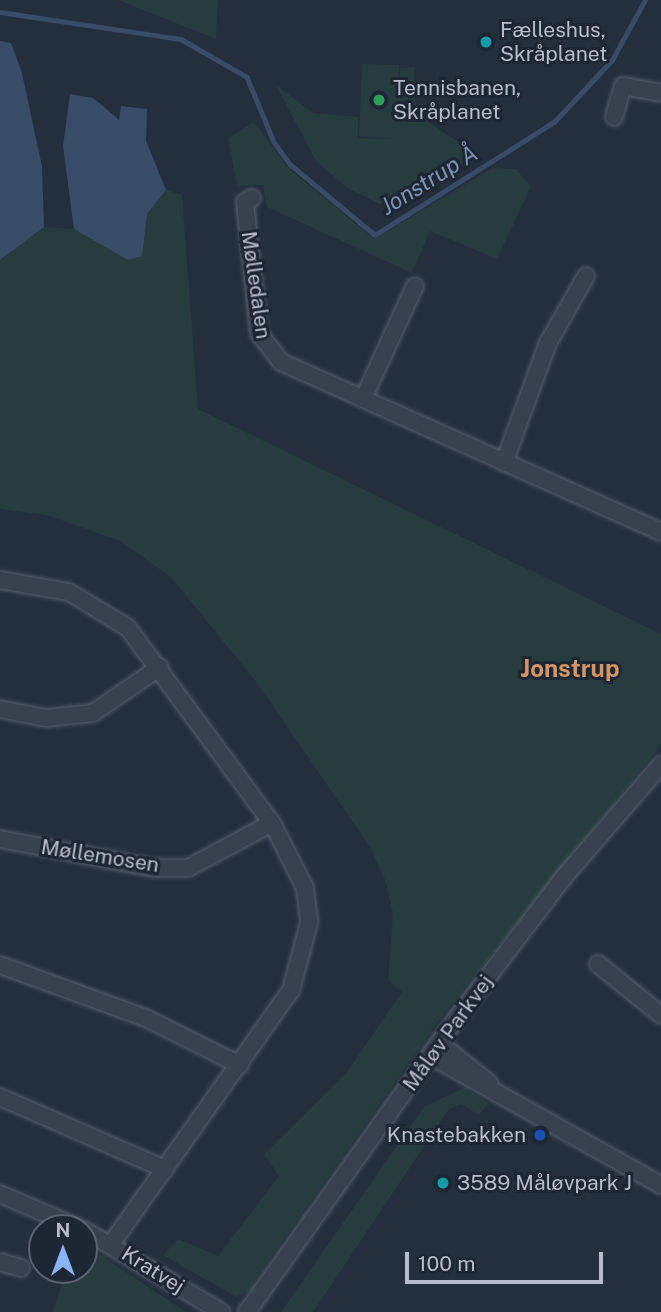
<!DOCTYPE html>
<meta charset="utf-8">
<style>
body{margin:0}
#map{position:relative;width:661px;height:1312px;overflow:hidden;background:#242f3e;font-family:"Public Sans",sans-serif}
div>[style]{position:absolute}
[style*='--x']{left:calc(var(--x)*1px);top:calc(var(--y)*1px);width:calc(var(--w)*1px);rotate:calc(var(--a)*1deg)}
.green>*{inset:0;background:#263c3f}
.water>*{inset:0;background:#394c67}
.stream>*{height:4.5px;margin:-2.25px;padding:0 2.25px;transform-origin:2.25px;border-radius:2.25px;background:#394c67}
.roads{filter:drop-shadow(0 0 2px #565f6c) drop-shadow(0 0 2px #565f6c)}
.minor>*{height:16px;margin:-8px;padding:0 8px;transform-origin:8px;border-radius:8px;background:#38414e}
.dots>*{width:19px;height:19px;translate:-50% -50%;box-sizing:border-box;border:4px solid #1d2633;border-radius:50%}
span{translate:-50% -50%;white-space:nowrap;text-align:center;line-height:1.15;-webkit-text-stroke:6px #1d2633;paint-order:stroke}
.poi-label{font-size:21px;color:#b4bcc9}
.left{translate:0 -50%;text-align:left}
.right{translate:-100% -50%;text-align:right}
.street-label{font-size:21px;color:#b4bcc9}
.water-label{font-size:23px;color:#7c92b1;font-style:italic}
.quarter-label{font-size:24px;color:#d59563;font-weight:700}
.north{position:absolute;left:28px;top:1214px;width:70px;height:70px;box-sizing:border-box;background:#1d2633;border:2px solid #59626f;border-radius:50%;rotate:0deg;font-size:19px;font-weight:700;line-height:28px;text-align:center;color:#b4bcc9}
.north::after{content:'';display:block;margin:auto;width:24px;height:32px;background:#8ab4f8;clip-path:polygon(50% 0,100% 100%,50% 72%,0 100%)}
.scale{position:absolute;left:405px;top:1252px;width:198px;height:32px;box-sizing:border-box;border:4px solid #b4bcc9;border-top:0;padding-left:9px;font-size:21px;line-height:24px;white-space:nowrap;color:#b4bcc9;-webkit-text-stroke:5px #1d2633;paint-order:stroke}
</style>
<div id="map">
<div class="green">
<i style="clip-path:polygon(118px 0,218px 0,216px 39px,151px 13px)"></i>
<i style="clip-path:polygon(362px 64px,399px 65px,397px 111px,400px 68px,414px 67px,416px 114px,478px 155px,380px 204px,349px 189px,316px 161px,276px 85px,313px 113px,358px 117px,358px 138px,396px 139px,359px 136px)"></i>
<i style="clip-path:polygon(254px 122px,287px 167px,374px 239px,493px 168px,515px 169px,531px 186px,497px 259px,430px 231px,412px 273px,267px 207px,263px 185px,237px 186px,228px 138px)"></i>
<i style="clip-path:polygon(166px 190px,182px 195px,198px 409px,661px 634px,661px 745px,445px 1012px,254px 1281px,255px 1289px,236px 1297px,163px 1255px,178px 1239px,218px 1256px,279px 1176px,264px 1154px,347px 1072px,402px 992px,388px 980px,393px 913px,385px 880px,370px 847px,257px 683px,172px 578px,120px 541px,47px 515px,0 509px,0 260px,44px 227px,74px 229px,128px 259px,147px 214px)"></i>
<i style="clip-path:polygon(466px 1087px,488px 1104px,479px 1115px,461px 1104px,449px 1109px,313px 1312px,281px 1312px,424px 1107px)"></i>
<i style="clip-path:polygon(84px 1244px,186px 1312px,53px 1312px,66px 1270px,84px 1270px)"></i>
</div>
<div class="water">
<i style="clip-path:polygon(0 41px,11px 43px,22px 73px,42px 167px,44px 227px,0 260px)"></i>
<i style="clip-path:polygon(70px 94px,93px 98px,119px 120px,121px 106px,147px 109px,146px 141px,166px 190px,147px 214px,142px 256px,128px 260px,74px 229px,63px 146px)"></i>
</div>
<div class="stream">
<i style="--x:0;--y:12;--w:183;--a:8.5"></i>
<i style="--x:181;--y:39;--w:76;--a:29.9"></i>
<i style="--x:247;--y:77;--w:70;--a:67.4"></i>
<i style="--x:274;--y:142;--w:29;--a:54"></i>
<i style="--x:291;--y:165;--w:109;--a:39.8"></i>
<i style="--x:375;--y:235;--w:212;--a:-32.3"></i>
<i style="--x:554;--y:122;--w:85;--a:-46.9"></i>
<i style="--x:612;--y:60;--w:68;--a:-61.2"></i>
</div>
<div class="roads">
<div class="minor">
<i style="--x:614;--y:117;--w:32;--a:-74"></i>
<i style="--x:623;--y:86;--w:39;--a:10"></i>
<i style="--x:252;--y:198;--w:8;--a:150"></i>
<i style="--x:245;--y:202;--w:132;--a:83.9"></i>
<i style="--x:259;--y:333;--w:36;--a:53"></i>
<i style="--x:281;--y:362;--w:416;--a:24.1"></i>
<i style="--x:363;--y:399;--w:124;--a:-65.3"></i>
<i style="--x:504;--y:463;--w:128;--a:-69.9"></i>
<i style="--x:548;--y:343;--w:77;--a:-60.4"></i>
<i style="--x:0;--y:580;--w:70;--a:9.9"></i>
<i style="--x:69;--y:592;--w:69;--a:31.4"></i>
<i style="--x:128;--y:628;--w:242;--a:53.6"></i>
<i style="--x:272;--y:823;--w:73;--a:63.1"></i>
<i style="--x:305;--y:888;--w:35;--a:83"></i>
<i style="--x:309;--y:923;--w:69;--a:105"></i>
<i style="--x:291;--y:990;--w:311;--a:125.3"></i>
<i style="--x:0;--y:709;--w:47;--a:11.1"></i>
<i style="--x:46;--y:718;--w:47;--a:-6.1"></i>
<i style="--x:93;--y:713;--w:81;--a:-34.5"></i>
<i style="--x:0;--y:839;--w:157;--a:10.7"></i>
<i style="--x:154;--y:868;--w:34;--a:0"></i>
<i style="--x:188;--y:868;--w:95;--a:-28.2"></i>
<i style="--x:598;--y:964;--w:81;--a:39"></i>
<i style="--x:0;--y:965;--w:155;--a:20"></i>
<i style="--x:146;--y:1018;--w:105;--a:26.6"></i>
<i style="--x:439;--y:1043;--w:65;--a:38.8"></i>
<i style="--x:431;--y:1056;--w:264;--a:29.3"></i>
<i style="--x:0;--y:1097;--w:180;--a:23.6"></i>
<i style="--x:0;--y:1194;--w:86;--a:23.3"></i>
<i style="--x:84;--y:1230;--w:160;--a:30.9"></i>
<i style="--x:0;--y:1262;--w:22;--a:16"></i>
<i style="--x:247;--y:1312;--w:355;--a:-54.5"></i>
<i style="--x:453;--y:1023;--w:182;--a:-52.8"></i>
<i style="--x:563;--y:878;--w:150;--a:-49.1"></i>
</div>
</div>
<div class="dots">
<i style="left:486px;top:42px;background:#0f9aa8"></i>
<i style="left:379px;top:100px;background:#2e9e5b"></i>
<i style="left:540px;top:1135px;background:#1a4fb4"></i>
<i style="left:443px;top:1183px;background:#0f9aa8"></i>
</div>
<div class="poi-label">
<span class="left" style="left:500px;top:42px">Fælleshus,<br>Skråplanet</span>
<span class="left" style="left:393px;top:100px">Tennisbanen,<br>Skråplanet</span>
<span class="right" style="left:526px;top:1135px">Knastebakken</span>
<span class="left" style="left:457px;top:1183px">3589 Måløvpark J</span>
</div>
<div class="street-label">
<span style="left:256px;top:285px;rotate:82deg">Mølledalen</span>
<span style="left:100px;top:856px;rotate:9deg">Møllemosen</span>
<span style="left:448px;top:1033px;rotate:-54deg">Måløv Parkvej</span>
<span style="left:153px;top:1270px;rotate:32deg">Kratvej</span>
</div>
<div class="water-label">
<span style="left:429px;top:180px;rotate:-32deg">Jonstrup Å</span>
</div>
<div class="quarter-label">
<span style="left:570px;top:669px">Jonstrup</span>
</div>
<div class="north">N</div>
<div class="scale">100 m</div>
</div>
